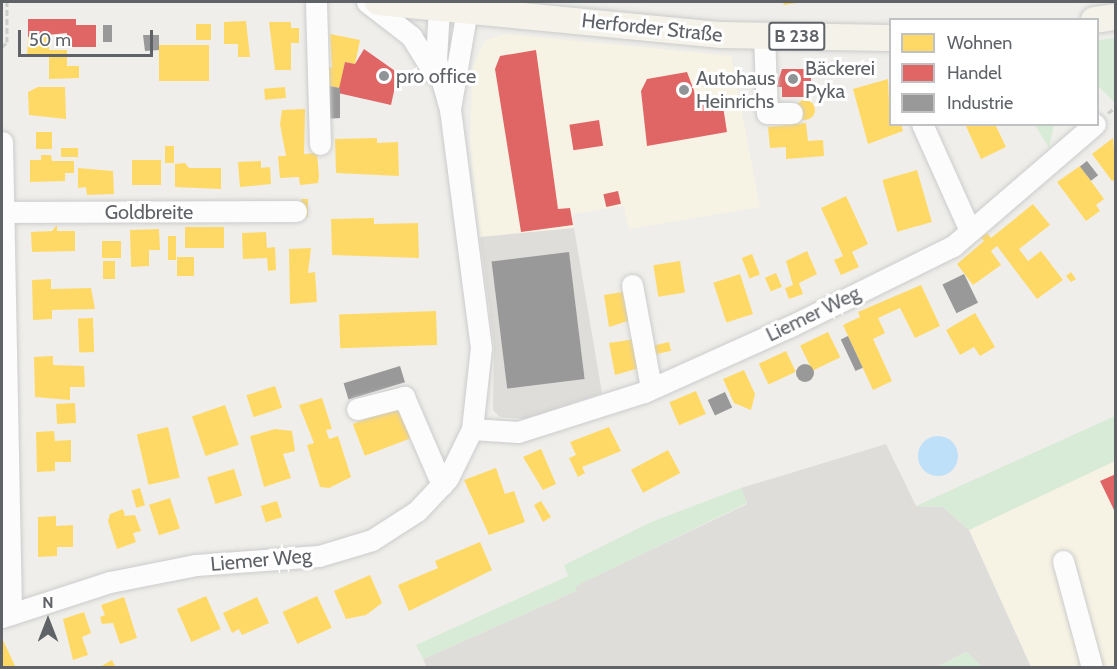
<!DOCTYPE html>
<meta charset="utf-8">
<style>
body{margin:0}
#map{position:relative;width:1117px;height:669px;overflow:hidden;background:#efeeea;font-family:Cabin,sans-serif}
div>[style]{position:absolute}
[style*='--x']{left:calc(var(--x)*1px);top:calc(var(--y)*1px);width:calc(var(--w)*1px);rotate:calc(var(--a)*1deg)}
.commercial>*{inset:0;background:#f7f3e4}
.industrial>*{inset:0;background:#dfddda}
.green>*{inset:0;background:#d8ebd6}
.water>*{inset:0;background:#bfe0f9}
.round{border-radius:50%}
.homes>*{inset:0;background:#ffd966;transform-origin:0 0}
.shops>*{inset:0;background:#e06666;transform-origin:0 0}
.industry>*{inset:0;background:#999;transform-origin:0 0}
.path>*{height:3px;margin-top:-1.5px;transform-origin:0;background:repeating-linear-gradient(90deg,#cacfcc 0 6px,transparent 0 9px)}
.roads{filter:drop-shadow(0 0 2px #cbcccc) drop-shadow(0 0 2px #cbcccc)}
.minor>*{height:21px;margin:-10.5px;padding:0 10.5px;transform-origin:10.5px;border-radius:10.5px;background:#fdfcfc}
.major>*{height:26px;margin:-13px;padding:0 13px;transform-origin:13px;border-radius:13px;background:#f4f2e9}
.dots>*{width:16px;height:16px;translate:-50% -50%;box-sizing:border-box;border:3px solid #fff;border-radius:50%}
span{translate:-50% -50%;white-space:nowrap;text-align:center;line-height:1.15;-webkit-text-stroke:6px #fff;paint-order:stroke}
.shield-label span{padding:2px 4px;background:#fff;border:2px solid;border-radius:4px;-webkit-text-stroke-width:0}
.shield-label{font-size:18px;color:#5f6368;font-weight:700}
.street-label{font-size:20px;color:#5f6368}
.poi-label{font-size:20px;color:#5f6368}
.left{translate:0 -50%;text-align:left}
.frame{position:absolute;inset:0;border:3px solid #5f6368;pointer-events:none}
.legend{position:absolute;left:889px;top:18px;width:210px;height:108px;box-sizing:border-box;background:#fff;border:2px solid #bfc1c3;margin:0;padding:8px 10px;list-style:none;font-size:18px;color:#5f6368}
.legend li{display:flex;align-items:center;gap:12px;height:30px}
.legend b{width:30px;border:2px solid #bfc1c3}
.north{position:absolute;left:18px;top:591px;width:60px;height:60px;-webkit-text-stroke:4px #fff;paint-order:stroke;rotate:0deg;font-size:16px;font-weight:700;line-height:24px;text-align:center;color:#5f6368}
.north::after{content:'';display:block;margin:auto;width:21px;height:27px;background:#5f6368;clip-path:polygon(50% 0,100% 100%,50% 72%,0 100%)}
.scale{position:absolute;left:18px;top:30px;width:135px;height:27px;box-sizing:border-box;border:3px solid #5f6368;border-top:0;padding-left:8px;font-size:18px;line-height:21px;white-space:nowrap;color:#5f6368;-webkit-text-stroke:4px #fff;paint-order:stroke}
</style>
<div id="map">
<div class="commercial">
<i style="clip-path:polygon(505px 34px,731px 56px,760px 207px,629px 229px,624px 206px,572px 214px,574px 228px,480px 237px,470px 140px,473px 66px,485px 40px)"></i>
<i style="clip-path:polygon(1115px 461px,1115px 667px,1031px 667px,969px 530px)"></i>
</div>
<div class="industrial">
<i style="clip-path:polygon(574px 228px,602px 393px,525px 419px,500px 417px,493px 410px,494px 345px,480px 237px)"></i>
<i style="clip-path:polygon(886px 444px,916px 506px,943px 507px,969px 530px,1031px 667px,982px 667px,966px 652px,935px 668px,427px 668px,423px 659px,576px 591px,575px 586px,747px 504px,741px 488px)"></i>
</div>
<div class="green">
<i style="clip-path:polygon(1115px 38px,1116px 100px,1114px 102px,1098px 86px,1098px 40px)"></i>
<i style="clip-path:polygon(1035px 125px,1054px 125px,1049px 148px)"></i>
<i style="clip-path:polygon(1115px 416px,1115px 461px,969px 530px,943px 507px,916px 506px)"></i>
<i style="clip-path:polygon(741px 488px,747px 503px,576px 586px,576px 591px,423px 659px,416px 645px,568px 576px,564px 565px,651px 522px)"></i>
<i style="clip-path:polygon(967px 652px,982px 667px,935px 667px,937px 667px)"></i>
</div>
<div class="water">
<i class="round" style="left:918px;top:436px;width:40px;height:40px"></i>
</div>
<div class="homes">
<i style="clip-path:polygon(783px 2px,797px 2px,797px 3px,784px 5px)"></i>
<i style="clip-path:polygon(246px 21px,250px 57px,238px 57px,238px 44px,224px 44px,224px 22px)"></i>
<i style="clip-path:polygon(269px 22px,291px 22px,291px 28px,299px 28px,299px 43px,291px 43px,291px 70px,275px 70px)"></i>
<i style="left:196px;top:24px;width:15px;height:16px"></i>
<i style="clip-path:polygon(330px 34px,360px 40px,355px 64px,345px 62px,340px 88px,324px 85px,324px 66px,332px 68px)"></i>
<i style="clip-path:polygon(28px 37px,49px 37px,49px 50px,67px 50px,67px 66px,79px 66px,79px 78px,49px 79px,49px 57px,27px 57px)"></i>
<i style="left:209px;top:45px;width:36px;height:50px;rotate:90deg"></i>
<i style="clip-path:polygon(888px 79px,890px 124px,901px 124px,903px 131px,868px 144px,853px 89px)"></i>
<i style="clip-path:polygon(38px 87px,65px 87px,66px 119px,29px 115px,28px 92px)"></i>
<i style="left:285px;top:87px;width:11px;height:21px;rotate:85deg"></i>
<i class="round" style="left:795px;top:100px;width:20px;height:20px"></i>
<i style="clip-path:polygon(305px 109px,304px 154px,317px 153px,319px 176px,318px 183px,300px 185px,299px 177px,280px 178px,278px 156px,286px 156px,280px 124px,282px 110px)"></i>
<i style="clip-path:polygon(806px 123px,808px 141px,823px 140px,824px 156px,786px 159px,786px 147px,770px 148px,768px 127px)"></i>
<i style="clip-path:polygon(965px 124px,995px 124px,1006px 147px,981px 159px)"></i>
<i style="left:36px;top:132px;width:16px;height:17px"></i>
<i style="clip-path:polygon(377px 138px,377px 143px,398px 142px,399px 176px,336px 173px,335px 139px)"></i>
<i style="clip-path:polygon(1113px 138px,1116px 179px,1112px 181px,1092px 154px)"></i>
<i style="left:165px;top:146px;width:9px;height:17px"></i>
<i style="left:61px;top:148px;width:17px;height:9px"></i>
<i style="clip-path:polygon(41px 155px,51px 155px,52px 161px,74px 161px,74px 173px,65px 173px,65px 181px,30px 182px,30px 160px,41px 160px)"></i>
<i style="left:132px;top:160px;width:29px;height:25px"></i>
<i style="clip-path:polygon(261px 161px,261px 168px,270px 167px,271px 184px,240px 187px,238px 162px)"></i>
<i style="clip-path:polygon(185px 163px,189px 168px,221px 168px,221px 189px,175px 187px,175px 164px)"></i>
<i style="clip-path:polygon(1080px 166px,1104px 199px,1096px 205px,1100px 211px,1086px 221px,1057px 182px)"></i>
<i style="clip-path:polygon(78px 168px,113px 171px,114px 194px,87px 195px,86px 187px,78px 188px)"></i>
<i style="left:917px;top:170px;width:54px;height:36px;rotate:74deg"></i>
<i style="clip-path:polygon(846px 196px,868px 244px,852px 252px,859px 267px,841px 275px,834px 260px,843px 256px,821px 208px)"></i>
<i style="left:301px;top:199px;width:7px;height:18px"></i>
<i style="clip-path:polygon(1033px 204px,1050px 225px,1019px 249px,1028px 261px,1041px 251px,1063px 280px,1037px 299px,997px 246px,991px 251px,1001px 265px,973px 285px,957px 264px,984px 241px,981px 238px,987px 233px,991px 238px)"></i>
<i style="clip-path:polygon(374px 218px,374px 224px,418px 223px,419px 258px,332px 255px,331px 219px)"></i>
<i style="clip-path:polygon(57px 225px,57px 231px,75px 231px,75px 251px,32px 252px,31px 232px,52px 231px)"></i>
<i style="left:224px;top:227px;width:21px;height:39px;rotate:90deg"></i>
<i style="clip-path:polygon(159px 229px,160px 250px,149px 250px,149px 266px,131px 267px,130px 230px)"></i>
<i style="clip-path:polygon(266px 232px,267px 248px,275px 247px,276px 270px,268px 271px,267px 258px,243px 259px,242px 233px)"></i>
<i style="left:176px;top:236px;width:24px;height:8px;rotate:90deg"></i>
<i style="left:102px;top:241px;width:19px;height:17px"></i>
<i style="clip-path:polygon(311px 248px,308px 273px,315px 272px,317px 302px,290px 304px,289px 249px)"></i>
<i style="clip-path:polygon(807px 251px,817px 274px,799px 283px,803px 294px,789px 299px,785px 288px,793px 285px,786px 261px)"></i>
<i style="left:752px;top:254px;width:22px;height:11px;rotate:69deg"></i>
<i style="left:194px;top:257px;width:19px;height:17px;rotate:90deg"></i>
<i style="left:103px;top:261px;width:12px;height:18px"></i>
<i style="left:680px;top:261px;width:32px;height:27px;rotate:81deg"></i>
<i style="clip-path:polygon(1071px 272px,1076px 279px,1071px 282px,1066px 276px)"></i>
<i style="left:776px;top:273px;width:15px;height:12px;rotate:67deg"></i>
<i style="left:740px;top:274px;width:42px;height:28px;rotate:72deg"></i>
<i style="clip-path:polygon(51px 279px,51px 289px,91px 288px,95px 309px,52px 310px,52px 319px,33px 320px,32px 280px)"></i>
<i style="clip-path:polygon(921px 285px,940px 326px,915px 338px,900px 308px,878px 318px,885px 333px,873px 339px,892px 381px,873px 390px,843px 325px,860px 317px,858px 312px)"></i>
<i style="clip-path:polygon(629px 291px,634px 319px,609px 327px,604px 295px)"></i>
<i style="left:436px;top:311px;width:34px;height:97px;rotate:88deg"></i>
<i style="clip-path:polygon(975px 313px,995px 347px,980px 356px,974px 347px,960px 355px,946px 330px)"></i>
<i style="left:93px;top:318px;width:34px;height:15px;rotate:88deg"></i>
<i style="left:828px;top:332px;width:28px;height:31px;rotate:64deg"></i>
<i style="clip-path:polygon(635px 339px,639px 368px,615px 375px,609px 343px)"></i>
<i style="left:669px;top:342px;width:9px;height:19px;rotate:77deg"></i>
<i style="left:786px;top:351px;width:23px;height:30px;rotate:65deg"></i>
<i style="clip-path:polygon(53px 356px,53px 365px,84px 366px,85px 387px,70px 387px,70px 400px,35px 397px,34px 357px)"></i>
<i style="clip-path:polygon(744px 370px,755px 394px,751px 410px,734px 403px,723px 379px)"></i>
<i style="left:275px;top:386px;width:23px;height:30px;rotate:72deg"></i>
<i style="left:696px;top:391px;width:25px;height:29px;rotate:67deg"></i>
<i style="clip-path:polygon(322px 398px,332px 429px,326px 430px,329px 439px,338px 436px,351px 477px,329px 488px,320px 487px,307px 445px,314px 443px,299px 405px)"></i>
<i style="left:75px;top:403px;width:20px;height:19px;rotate:87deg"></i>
<i style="left:405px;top:404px;width:34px;height:56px;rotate:69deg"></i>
<i style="left:225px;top:405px;width:42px;height:35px;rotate:71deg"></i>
<i style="left:168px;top:427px;width:52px;height:32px;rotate:77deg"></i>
<i style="clip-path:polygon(609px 427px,621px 451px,582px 467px,585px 473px,578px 477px,569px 458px,576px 455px,570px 442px)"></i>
<i style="clip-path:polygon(275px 429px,292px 431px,295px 451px,283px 454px,291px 478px,264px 487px,250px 436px)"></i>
<i style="clip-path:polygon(54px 431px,55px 441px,71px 440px,71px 462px,55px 462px,55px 471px,37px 472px,36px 432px)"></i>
<i style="clip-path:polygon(541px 449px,556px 484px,543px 490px,523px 457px)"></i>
<i style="left:668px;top:450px;width:26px;height:42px;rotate:62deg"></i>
<i style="clip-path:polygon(496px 468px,505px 494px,514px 491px,525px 522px,489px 535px,464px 480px)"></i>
<i style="left:234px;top:469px;width:28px;height:28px;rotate:73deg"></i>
<i style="left:140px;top:488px;width:18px;height:9px;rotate:74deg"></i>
<i style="left:170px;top:498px;width:32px;height:22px;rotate:72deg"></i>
<i style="left:277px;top:501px;width:17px;height:17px;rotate:73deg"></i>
<i style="clip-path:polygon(541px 501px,551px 517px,543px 522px,534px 505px)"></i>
<i style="clip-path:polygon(123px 509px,125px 516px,135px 515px,141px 531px,133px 533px,136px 542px,117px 549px,108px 521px,110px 514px)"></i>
<i style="clip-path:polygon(56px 516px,56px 526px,73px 525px,73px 547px,57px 547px,57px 556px,38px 557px,38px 517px)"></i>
<i style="clip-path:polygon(480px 542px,492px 570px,409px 611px,398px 585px,438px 568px,435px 561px)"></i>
<i style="clip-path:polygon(370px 575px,382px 603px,366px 615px,346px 619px,334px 591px)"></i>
<i style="left:206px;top:596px;width:36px;height:32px;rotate:66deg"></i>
<i style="left:317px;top:596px;width:35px;height:38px;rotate:65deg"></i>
<i style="clip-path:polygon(124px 597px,137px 638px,120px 644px,113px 623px,102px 624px,100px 617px,105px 615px,101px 605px)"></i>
<i style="clip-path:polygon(257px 597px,269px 623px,242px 635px,239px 629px,232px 633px,223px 613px)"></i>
<i style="clip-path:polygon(84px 612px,91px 633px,82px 637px,88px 655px,73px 660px,63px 619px)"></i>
<i style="clip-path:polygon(2px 638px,16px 668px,2px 668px)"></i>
<i style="clip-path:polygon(112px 660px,116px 668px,98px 668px)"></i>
</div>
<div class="shops">
<i style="clip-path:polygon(28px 19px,76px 19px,76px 25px,96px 25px,96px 47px,67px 47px,67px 33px,28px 37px)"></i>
<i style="clip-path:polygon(364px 49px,398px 73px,391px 105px,338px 93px,345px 62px,355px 64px)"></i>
<i style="clip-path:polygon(536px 50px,558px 209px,570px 208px,573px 225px,521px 232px,495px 69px,500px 56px)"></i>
<i style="clip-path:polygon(782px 69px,811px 69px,811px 97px,782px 97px,782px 87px,776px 87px)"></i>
<i style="clip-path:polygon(687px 72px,699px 104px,722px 100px,727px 132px,647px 146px,641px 91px,647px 79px)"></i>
<i style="left:599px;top:120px;width:26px;height:30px;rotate:81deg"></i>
<i style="left:618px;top:191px;width:13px;height:15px;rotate:77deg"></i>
<i style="clip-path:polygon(1116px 474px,1116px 514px,1100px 481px)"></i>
</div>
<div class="industry">
<i style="left:103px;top:25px;width:9px;height:17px"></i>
<i style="clip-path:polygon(143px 35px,159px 35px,159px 50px,145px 51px)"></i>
<i style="clip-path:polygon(324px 85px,340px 88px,340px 118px,326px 119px)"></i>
<i style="left:1087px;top:161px;width:18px;height:9px;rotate:52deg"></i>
<i style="left:569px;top:252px;width:128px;height:78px;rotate:83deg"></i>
<i style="left:964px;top:274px;width:32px;height:24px;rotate:64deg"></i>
<i style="left:848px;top:336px;width:35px;height:8px;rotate:65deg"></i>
<i class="round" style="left:796px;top:364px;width:18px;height:18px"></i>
<i style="left:400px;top:366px;width:17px;height:59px;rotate:73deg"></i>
<i style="left:725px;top:392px;width:17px;height:19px;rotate:65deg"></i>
</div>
<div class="path">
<i style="--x:2;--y:47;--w:7;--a:-45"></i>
<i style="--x:7;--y:42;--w:40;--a:-90"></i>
<i style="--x:1108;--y:113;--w:10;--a:-37"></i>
</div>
<div class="roads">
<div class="minor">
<i style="--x:316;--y:2;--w:142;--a:88.4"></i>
<i style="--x:367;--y:2;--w:56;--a:37.7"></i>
<i style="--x:411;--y:36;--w:44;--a:58.1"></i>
<i style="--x:764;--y:36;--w:77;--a:87.8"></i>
<i style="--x:767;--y:113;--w:25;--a:0"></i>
<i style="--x:450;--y:109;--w:100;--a:-80.3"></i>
<i style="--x:922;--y:124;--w:117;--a:65.8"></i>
<i style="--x:2;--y:142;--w:472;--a:88.9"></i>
<i style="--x:3;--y:212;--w:293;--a:-0.2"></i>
<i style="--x:632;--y:285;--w:105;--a:79.5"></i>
<i style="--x:357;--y:409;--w:49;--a:-14.3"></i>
<i style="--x:404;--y:397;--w:96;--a:66.6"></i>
<i style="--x:472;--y:429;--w:46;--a:3.7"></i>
<i style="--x:518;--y:432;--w:132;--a:-17.6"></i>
<i style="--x:644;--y:392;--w:161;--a:-24.2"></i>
<i style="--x:791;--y:326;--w:181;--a:-26.3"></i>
<i style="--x:953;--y:246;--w:187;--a:-40.7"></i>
<i style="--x:1063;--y:561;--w:111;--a:74.8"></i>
<i style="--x:2;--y:617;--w:114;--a:-18"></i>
<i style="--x:110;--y:582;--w:88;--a:-11.2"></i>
<i style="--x:196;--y:565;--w:123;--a:-4.2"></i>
<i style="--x:319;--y:556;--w:55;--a:-16.8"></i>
<i style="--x:372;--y:540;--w:54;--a:-32.8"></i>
<i style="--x:417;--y:511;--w:45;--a:-46.8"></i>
<i style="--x:448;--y:478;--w:55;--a:-63.9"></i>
<i style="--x:472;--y:429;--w:81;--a:-83.7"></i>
<i style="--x:481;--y:348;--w:241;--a:-97.4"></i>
<i style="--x:450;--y:109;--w:51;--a:-105.9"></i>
<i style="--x:436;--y:60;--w:53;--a:-86.8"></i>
</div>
<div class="major">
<i style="--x:378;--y:2;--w:345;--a:5.5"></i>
<i style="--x:721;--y:35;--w:169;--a:1"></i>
<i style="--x:1094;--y:20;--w:22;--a:-8"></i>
</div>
</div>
<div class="dots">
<i style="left:384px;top:76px;background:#919496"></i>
<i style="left:793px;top:79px;background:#919496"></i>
<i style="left:684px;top:90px;background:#919496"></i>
</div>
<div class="shield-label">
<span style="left:797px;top:36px">B 238</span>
</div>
<div class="street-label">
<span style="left:652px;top:28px;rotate:6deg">Herforder Straße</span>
<span style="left:149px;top:212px">Goldbreite</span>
<span style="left:813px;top:314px;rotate:-26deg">Liemer Weg</span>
<span style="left:261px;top:560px;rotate:-5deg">Liemer Weg</span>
</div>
<div class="poi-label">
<span class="left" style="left:805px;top:80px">Bäckerei<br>Pyka</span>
<span class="left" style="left:396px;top:76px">pro office</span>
<span class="left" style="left:696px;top:90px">Autohaus<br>Heinrichs</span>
</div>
<div class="frame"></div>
<ul class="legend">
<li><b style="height:16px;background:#ffd966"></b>Wohnen</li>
<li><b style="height:16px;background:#e06666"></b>Handel</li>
<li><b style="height:16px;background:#999"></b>Industrie</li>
</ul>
<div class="north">N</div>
<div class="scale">50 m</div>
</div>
